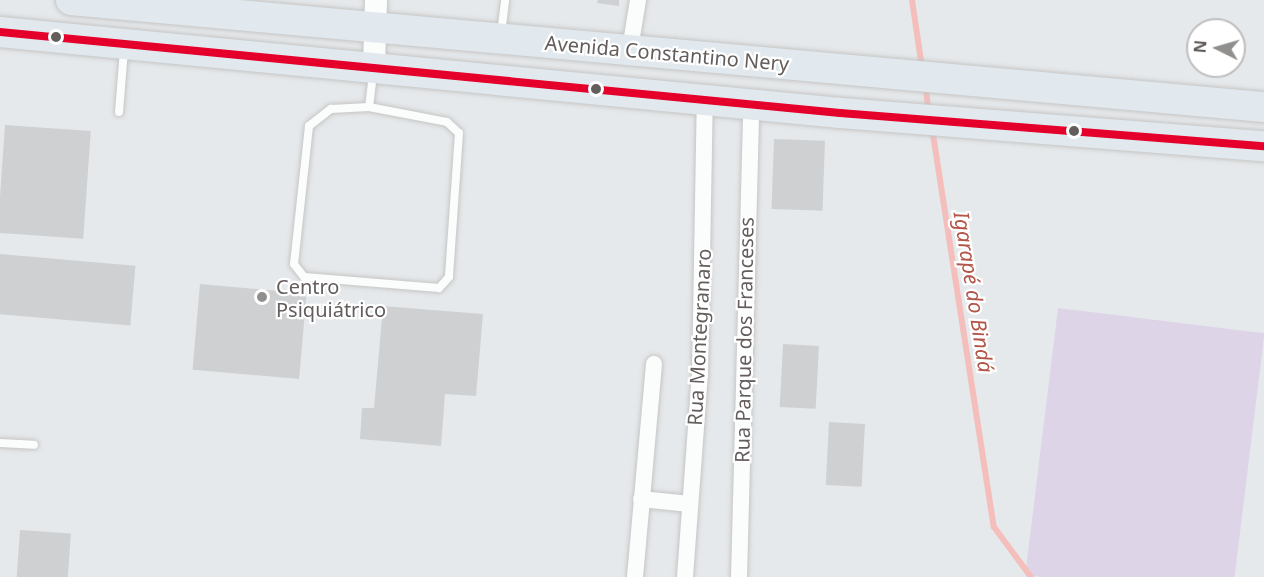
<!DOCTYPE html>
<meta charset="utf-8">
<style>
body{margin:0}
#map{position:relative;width:1264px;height:577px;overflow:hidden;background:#e6e9eb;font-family:"Noto Sans",sans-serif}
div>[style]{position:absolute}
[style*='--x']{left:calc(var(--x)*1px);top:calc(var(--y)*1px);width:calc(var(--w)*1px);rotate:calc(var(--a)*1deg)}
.green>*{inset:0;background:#ddd4e7;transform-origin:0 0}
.stream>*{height:6px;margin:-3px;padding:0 3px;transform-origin:3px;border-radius:3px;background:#f4bebc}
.building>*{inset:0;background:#cfd0d2;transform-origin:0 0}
.roads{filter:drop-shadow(0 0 2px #c6c5c5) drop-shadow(0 0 2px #c6c5c5)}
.lane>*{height:8px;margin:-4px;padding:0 4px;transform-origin:4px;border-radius:4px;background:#fbfcfc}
.street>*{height:16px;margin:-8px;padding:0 8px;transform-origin:8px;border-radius:8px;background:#fbfcfc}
.secondary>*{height:22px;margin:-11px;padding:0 11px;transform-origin:11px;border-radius:11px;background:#fbfcfc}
.highway>*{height:30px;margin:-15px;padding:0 15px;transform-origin:15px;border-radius:15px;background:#e1e9ee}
.bus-1>*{height:8px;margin:-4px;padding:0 4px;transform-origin:4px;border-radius:4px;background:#e4002b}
.dots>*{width:16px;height:16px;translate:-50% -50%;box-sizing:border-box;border:3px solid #fff;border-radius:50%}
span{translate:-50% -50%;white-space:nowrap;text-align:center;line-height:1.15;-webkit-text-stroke:4.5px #fff;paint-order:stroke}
.street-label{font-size:20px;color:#635d5c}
.poi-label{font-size:20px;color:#635d5c}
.left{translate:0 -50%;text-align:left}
.water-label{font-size:21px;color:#b35548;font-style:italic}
.north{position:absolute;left:1186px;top:18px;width:60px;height:60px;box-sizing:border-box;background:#fff;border:2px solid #c1bebe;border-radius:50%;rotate:275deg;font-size:16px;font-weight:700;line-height:24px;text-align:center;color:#635d5c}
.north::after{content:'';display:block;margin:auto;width:21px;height:27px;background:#918e8e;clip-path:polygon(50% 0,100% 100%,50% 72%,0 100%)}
</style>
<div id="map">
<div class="green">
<i style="left:1058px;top:308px;width:208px;height:269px;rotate:7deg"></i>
</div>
<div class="stream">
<i style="--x:912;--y:0;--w:69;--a:81.6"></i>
<i style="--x:925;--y:84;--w:28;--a:82"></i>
<i style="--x:932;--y:128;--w:404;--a:81.2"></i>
<i style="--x:994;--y:527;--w:62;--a:53.5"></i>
</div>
<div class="building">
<i style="clip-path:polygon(598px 0,619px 0,619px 6px,597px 3px)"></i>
<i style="left:5px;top:125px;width:86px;height:108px;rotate:4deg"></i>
<i style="left:774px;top:139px;width:51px;height:70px;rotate:2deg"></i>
<i style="left:0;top:254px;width:136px;height:60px;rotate:5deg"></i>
<i style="left:200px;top:284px;width:107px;height:86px;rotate:5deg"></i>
<i style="clip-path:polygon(383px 306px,483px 314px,476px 396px,445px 394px,441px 446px,360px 439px,362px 408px,374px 408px)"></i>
<i style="left:783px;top:344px;width:36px;height:63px;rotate:3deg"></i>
<i style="left:829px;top:422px;width:36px;height:63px;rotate:3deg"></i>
<i style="left:20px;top:530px;width:51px;height:47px;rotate:4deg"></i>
</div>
<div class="roads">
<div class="lane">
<i style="--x:501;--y:34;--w:34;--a:-83"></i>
<i style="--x:369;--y:107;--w:79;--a:10.9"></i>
<i style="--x:447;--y:122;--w:16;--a:43"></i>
<i style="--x:459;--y:133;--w:144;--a:94"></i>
<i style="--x:449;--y:277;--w:15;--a:132"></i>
<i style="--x:439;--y:288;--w:135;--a:-175.3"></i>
<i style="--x:304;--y:277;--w:16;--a:-128"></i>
<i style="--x:294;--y:264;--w:139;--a:-83.8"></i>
<i style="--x:309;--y:126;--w:28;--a:-38"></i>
<i style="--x:331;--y:109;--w:38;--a:-3"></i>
<i style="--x:369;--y:107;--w:35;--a:-83"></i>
<i style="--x:119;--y:112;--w:62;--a:-85.4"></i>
<i style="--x:0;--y:443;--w:34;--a:3"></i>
</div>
<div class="street">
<i style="--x:630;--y:49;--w:50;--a:-80.7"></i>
<i style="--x:641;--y:499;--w:49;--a:5.8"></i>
<i style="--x:635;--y:577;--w:214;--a:-84.9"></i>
<i style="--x:685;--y:577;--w:203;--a:-85.8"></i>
<i style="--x:700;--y:375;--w:278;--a:-89"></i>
<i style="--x:739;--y:577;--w:474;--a:-88.5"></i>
</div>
<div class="secondary">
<i style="--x:374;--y:65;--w:65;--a:-88.2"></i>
</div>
<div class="highway">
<i style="--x:71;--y:0;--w:1198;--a:5.13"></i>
<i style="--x:0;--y:32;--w:844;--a:5.51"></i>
<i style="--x:840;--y:113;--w:425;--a:4.5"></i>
</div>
</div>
<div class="bus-1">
<i style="--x:0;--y:32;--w:844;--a:5.51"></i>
<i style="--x:840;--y:113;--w:425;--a:4.5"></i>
</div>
<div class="dots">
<i style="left:56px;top:37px;background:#635d5c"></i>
<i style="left:596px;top:89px;background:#635d5c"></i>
<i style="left:1074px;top:131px;background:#635d5c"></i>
<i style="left:262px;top:297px;background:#918e8e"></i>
</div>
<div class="street-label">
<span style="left:667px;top:53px;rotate:5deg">Avenida Constantino Nery</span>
<span style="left:699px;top:337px;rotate:-87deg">Rua Montegranaro</span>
<span style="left:744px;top:340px;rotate:-89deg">Rua Parque dos Franceses</span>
</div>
<div class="poi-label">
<span class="left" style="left:276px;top:298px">Centro<br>Psiquiátrico</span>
</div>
<div class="water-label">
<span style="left:974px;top:292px;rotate:81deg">Igarapé do Bindá</span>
</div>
<div class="north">N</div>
</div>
